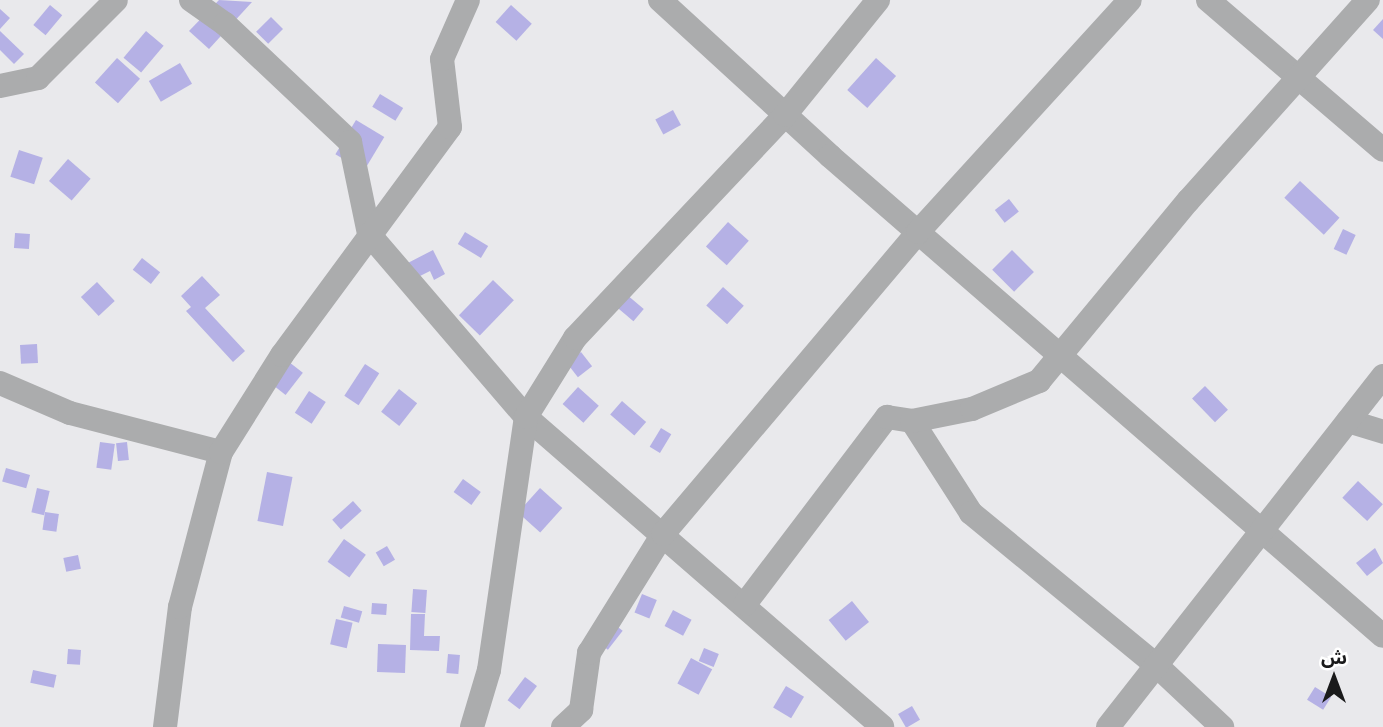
<!DOCTYPE html>
<meta charset="utf-8">
<style>
body{margin:0}
#map{position:relative;width:1383px;height:727px;overflow:hidden;background:#e9e9ec;font-family:"Public Sans","Noto Sans Arabic",sans-serif}
div>[style]{position:absolute}
[style*='--x']{left:calc(var(--x)*1px);top:calc(var(--y)*1px);width:calc(var(--w)*1px);rotate:calc(var(--a)*1deg)}
.building>*{inset:0;background:#b5b1e5;transform-origin:0 0}
.minor>*{height:24px;margin:-12px;padding:0 12px;transform-origin:12px;border-radius:12px;background:#abacad}
span{translate:-50% -50%;white-space:nowrap;text-align:center;line-height:1.15;-webkit-text-stroke:5px #fff;paint-order:stroke}
.north{position:absolute;left:1299px;top:643px;width:70px;height:70px;-webkit-text-stroke:5px #fff;paint-order:stroke;rotate:0deg;font-size:19px;font-weight:700;line-height:28px;text-align:center;color:#1a1a1b}
.north::after{content:'';display:block;margin:auto;width:24px;height:32px;background:#1a1a1b;clip-path:polygon(50% 0,100% 100%,50% 72%,0 100%)}
</style>
<div id="map">
<div class="building">
<i style="clip-path:polygon(219px 0,252px 2px,209px 49px,189px 31px)"></i>
<i style="left:50px;top:5px;width:16px;height:26px;rotate:40deg"></i>
<i style="left:511px;top:5px;width:28px;height:23px;rotate:42deg"></i>
<i style="clip-path:polygon(0 9px,10px 18px,0 29px)"></i>
<i style="left:271px;top:17px;width:17px;height:21px;rotate:45deg"></i>
<i style="clip-path:polygon(1383px 19px,1383px 39px,1373px 30px)"></i>
<i style="clip-path:polygon(0 31px,24px 54px,14px 64px,0 50px)"></i>
<i style="left:146px;top:31px;width:23px;height:35px;rotate:40deg"></i>
<i style="left:117px;top:58px;width:31px;height:33px;rotate:42deg"></i>
<i style="left:876px;top:58px;width:27px;height:43px;rotate:42deg"></i>
<i style="left:180px;top:63px;width:24px;height:36px;rotate:60deg"></i>
<i style="left:380px;top:94px;width:27px;height:15px;rotate:31deg"></i>
<i style="left:673px;top:110px;width:17px;height:20px;rotate:62deg"></i>
<i style="left:356px;top:120px;width:33px;height:40px;rotate:31deg"></i>
<i style="left:19px;top:150px;width:25px;height:28px;rotate:18deg"></i>
<i style="left:68px;top:159px;width:30px;height:29px;rotate:41deg"></i>
<i style="left:1300px;top:181px;width:54px;height:23px;rotate:43deg"></i>
<i style="left:1009px;top:199px;width:16px;height:18px;rotate:52deg"></i>
<i style="left:728px;top:222px;width:28px;height:33px;rotate:42deg"></i>
<i style="left:1343px;top:229px;width:14px;height:22px;rotate:25deg"></i>
<i style="left:465px;top:232px;width:27px;height:14px;rotate:31deg"></i>
<i style="left:15px;top:233px;width:15px;height:15px;rotate:4deg"></i>
<i style="clip-path:polygon(433px 250px,445px 274px,434px 280px,430px 271px,410px 281px,402px 266px)"></i>
<i style="left:1012px;top:250px;width:31px;height:28px;rotate:45deg"></i>
<i style="left:142px;top:258px;width:23px;height:15px;rotate:38deg"></i>
<i style="clip-path:polygon(202px 276px,220px 295px,205px 308px,245px 351px,233px 362px,186px 311px,191px 307px,181px 296px)"></i>
<i style="left:493px;top:280px;width:29px;height:49px;rotate:44deg"></i>
<i style="left:97px;top:282px;width:26px;height:22px;rotate:47deg"></i>
<i style="left:723px;top:287px;width:28px;height:25px;rotate:42deg"></i>
<i style="left:620px;top:289px;width:31px;height:16px;rotate:40deg"></i>
<i style="left:37px;top:344px;width:19px;height:17px;rotate:87deg"></i>
<i style="left:581px;top:352px;width:18px;height:18px;rotate:52deg"></i>
<i style="left:280px;top:355px;width:29px;height:28px;rotate:38deg"></i>
<i style="left:365px;top:364px;width:17px;height:38px;rotate:33deg"></i>
<i style="left:1205px;top:386px;width:33px;height:18px;rotate:46deg"></i>
<i style="left:578px;top:387px;width:28px;height:23px;rotate:42deg"></i>
<i style="left:399px;top:389px;width:23px;height:29px;rotate:38deg"></i>
<i style="left:309px;top:391px;width:20px;height:26px;rotate:33deg"></i>
<i style="left:622px;top:401px;width:32px;height:18px;rotate:41deg"></i>
<i style="left:661px;top:428px;width:12px;height:22px;rotate:31deg"></i>
<i style="left:100px;top:442px;width:15px;height:26px;rotate:8deg"></i>
<i style="left:127px;top:442px;width:18px;height:11px;rotate:84deg"></i>
<i style="left:6px;top:468px;width:25px;height:14px;rotate:16deg"></i>
<i style="left:267px;top:472px;width:26px;height:50px;rotate:11deg"></i>
<i style="left:463px;top:479px;width:22px;height:16px;rotate:36deg"></i>
<i style="left:1358px;top:481px;width:34px;height:23px;rotate:43deg"></i>
<i style="left:37px;top:488px;width:13px;height:25px;rotate:13deg"></i>
<i style="left:540px;top:488px;width:30px;height:33px;rotate:42deg"></i>
<i style="left:353px;top:501px;width:13px;height:28px;rotate:48deg"></i>
<i style="left:45px;top:512px;width:14px;height:18px;rotate:8deg"></i>
<i style="left:344px;top:539px;width:27px;height:28px;rotate:36deg"></i>
<i style="left:387px;top:546px;width:16px;height:13px;rotate:60deg"></i>
<i style="clip-path:polygon(1375px 548px,1383px 563px,1367px 576px,1356px 563px)"></i>
<i style="left:78px;top:555px;width:14px;height:15px;rotate:78deg"></i>
<i style="left:413px;top:589px;width:14px;height:23px;rotate:4deg"></i>
<i style="left:642px;top:594px;width:16px;height:20px;rotate:22deg"></i>
<i style="left:852px;top:601px;width:27px;height:30px;rotate:51deg"></i>
<i style="left:372px;top:603px;width:15px;height:11px;rotate:4deg"></i>
<i style="left:344px;top:606px;width:19px;height:12px;rotate:16deg"></i>
<i style="left:673px;top:610px;width:21px;height:18px;rotate:28deg"></i>
<i style="clip-path:polygon(411px 614px,425px 614px,424px 636px,440px 636px,439px 651px,410px 650px)"></i>
<i style="left:336px;top:619px;width:17px;height:26px;rotate:13deg"></i>
<i style="left:614px;top:624px;width:11px;height:24px;rotate:38deg"></i>
<i style="left:378px;top:644px;width:28px;height:28px;rotate:2deg"></i>
<i style="left:704px;top:648px;width:16px;height:14px;rotate:22deg"></i>
<i style="left:68px;top:649px;width:13px;height:15px;rotate:4deg"></i>
<i style="left:448px;top:654px;width:12px;height:19px;rotate:5deg"></i>
<i style="left:691px;top:658px;width:24px;height:29px;rotate:28deg"></i>
<i style="left:33px;top:670px;width:24px;height:13px;rotate:12deg"></i>
<i style="left:525px;top:677px;width:15px;height:29px;rotate:37deg"></i>
<i style="left:786px;top:686px;width:21px;height:25px;rotate:31deg"></i>
<i style="left:1315px;top:687px;width:19px;height:15px;rotate:32deg"></i>
<i style="left:912px;top:706px;width:16px;height:16px;rotate:60deg"></i>
</div>
<div class="minor">
<i style="--x:191;--y:0;--w:42;--a:35.2"></i>
<i style="--x:225;--y:24;--w:172;--a:43.3"></i>
<i style="--x:350;--y:142;--w:94;--a:78.3"></i>
<i style="--x:369;--y:234;--w:241;--a:49.4"></i>
<i style="--x:526;--y:417;--w:472;--a:41"></i>
<i style="--x:660;--y:0;--w:231;--a:42.5"></i>
<i style="--x:830;--y:156;--w:732;--a:40.96"></i>
<i style="--x:1208;--y:0;--w:230;--a:40.6"></i>
<i style="--x:0;--y:86;--w:39;--a:-12"></i>
<i style="--x:38;--y:78;--w:110;--a:-45"></i>
<i style="--x:0;--y:383;--w:76;--a:23.2"></i>
<i style="--x:70;--y:413;--w:156;--a:14.5"></i>
<i style="--x:912;--y:421;--w:109;--a:57.3"></i>
<i style="--x:971;--y:513;--w:239;--a:39.4"></i>
<i style="--x:1156;--y:665;--w:91;--a:43.2"></i>
<i style="--x:1348;--y:421;--w:37;--a:17"></i>
<i style="--x:745;--y:604;--w:235;--a:-52.8"></i>
<i style="--x:887;--y:417;--w:25;--a:9"></i>
<i style="--x:912;--y:421;--w:61;--a:-11.3"></i>
<i style="--x:972;--y:409;--w:73;--a:-22.7"></i>
<i style="--x:1039;--y:381;--w:234;--a:-50.4"></i>
<i style="--x:1188;--y:201;--w:270;--a:-48.2"></i>
<i style="--x:165;--y:727;--w:121;--a:-82.9"></i>
<i style="--x:180;--y:607;--w:160;--a:-75.2"></i>
<i style="--x:221;--y:452;--w:115;--a:-57.8"></i>
<i style="--x:282;--y:355;--w:283;--a:-53.6"></i>
<i style="--x:450;--y:127;--w:68;--a:-96.7"></i>
<i style="--x:442;--y:59;--w:64;--a:-66.2"></i>
<i style="--x:472;--y:727;--w:59;--a:-73.4"></i>
<i style="--x:489;--y:670;--w:256;--a:-81.7"></i>
<i style="--x:526;--y:417;--w:93;--a:-58.2"></i>
<i style="--x:575;--y:338;--w:306;--a:-46.7"></i>
<i style="--x:785;--y:115;--w:148;--a:-51"></i>
<i style="--x:563;--y:727;--w:25;--a:-43"></i>
<i style="--x:581;--y:710;--w:58;--a:-82"></i>
<i style="--x:589;--y:653;--w:140;--a:-58.1"></i>
<i style="--x:663;--y:534;--w:395;--a:-49.8"></i>
<i style="--x:918;--y:232;--w:314;--a:-47.6"></i>
<i style="--x:1108;--y:727;--w:446;--a:-51.9"></i>
</div>
<div class="north">ش</div>
</div>
